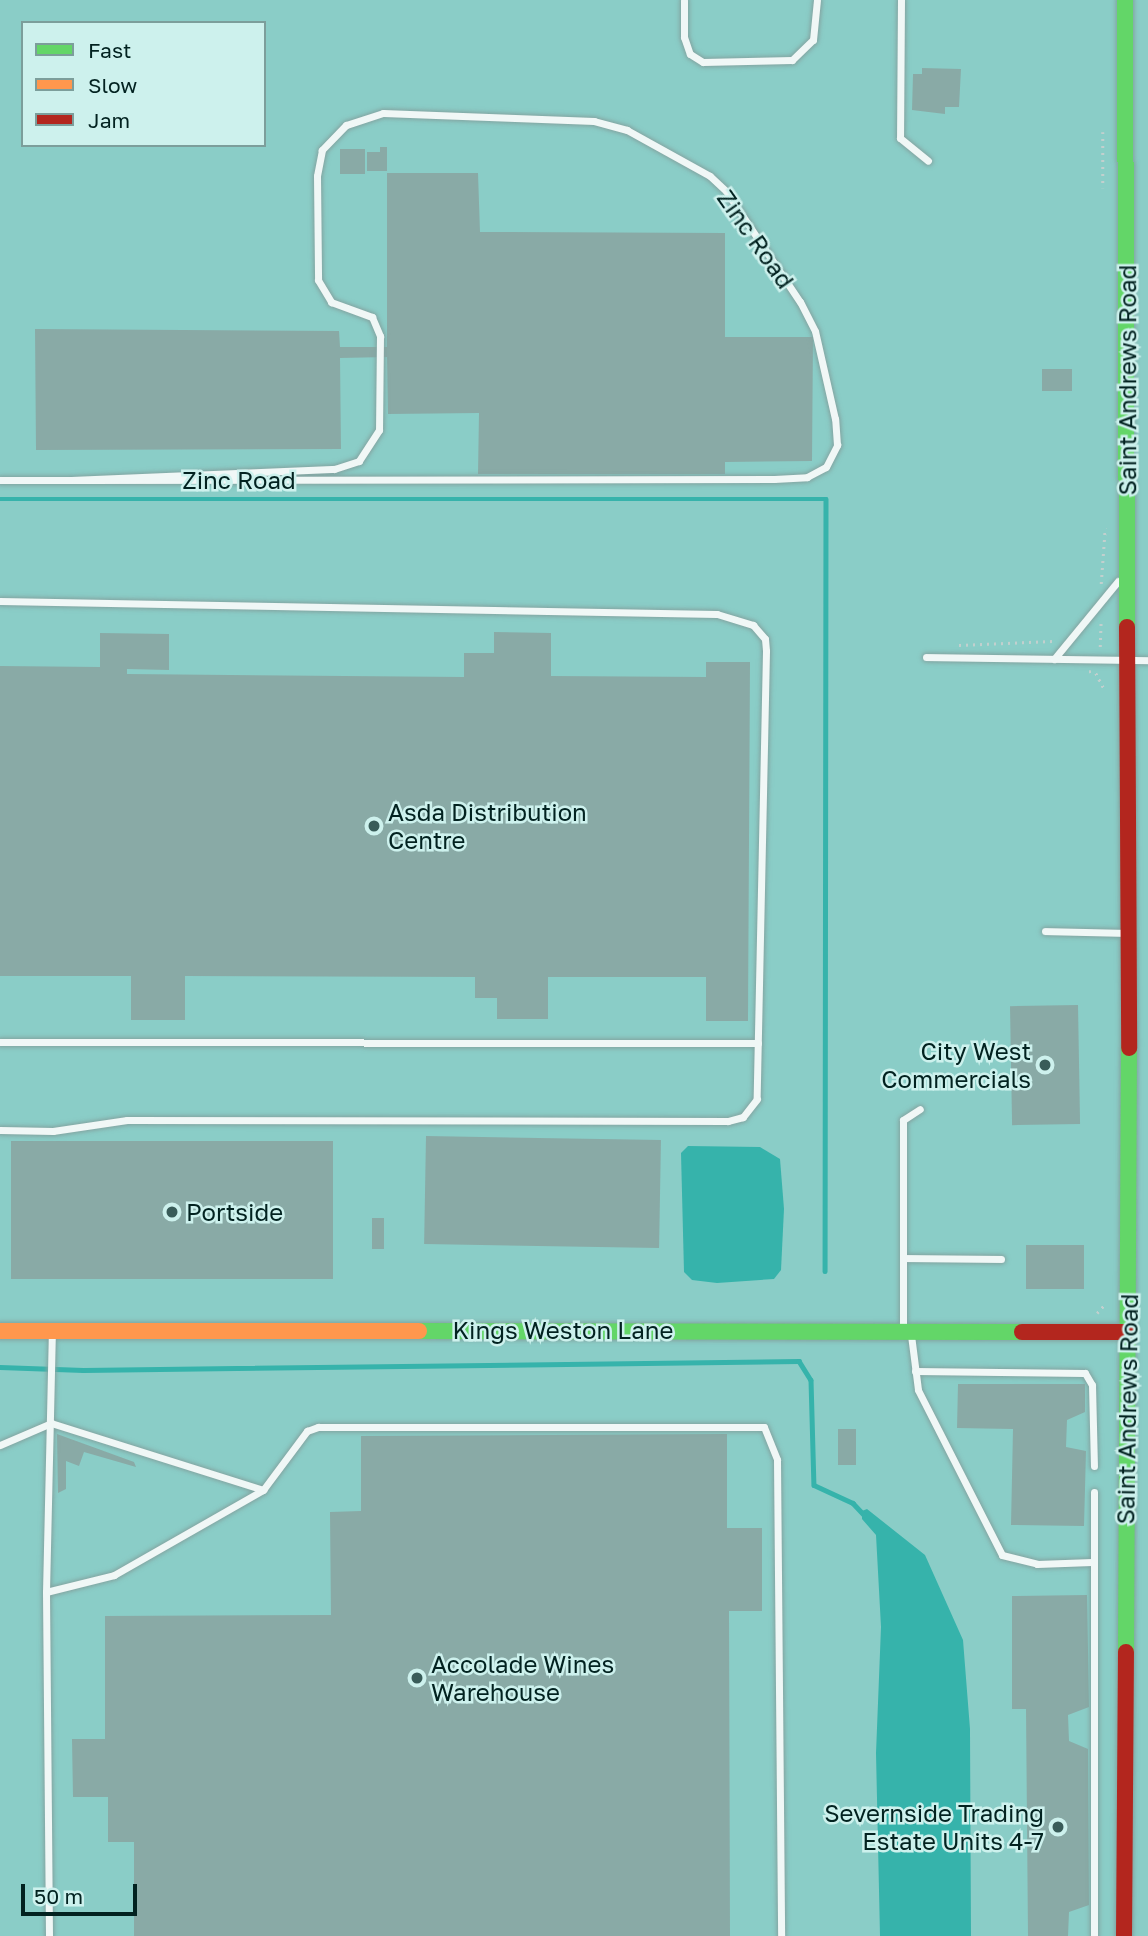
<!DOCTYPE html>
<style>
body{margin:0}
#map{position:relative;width:1148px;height:1936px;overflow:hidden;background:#9ec7c3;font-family:"Golos Text",sans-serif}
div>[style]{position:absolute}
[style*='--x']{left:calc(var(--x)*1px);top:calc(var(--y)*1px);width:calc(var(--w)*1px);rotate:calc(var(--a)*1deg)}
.built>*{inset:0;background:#8acdc7}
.water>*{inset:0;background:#36b3ab}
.stream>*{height:4.5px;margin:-2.25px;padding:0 2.25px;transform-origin:2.25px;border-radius:2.25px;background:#36b3ab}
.building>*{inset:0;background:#89aaa6;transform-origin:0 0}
.path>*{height:2.5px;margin-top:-1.25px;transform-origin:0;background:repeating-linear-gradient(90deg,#c2d0ce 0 2px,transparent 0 7px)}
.roads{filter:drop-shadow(0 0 2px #83a4a1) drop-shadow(0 0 2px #83a4a1)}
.lane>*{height:7px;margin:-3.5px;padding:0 3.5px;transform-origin:3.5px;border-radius:3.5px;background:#f0f7f6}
.fast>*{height:16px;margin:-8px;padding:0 8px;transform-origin:8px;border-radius:8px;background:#63d668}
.slow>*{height:16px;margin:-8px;padding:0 8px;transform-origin:8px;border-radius:8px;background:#ff974d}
.jam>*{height:16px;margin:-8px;padding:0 8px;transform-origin:8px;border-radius:8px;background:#b3261e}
.dots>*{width:19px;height:19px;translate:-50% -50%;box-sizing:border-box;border:4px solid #cdf1ed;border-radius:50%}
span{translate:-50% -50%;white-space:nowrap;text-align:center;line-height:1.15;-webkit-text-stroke:5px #cdf1ed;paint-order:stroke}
.street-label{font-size:24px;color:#022220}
.poi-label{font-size:24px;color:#022220}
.left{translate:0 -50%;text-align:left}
.right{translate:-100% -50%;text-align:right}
.legend{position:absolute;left:21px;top:21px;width:245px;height:126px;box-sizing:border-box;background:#cdf1ed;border:2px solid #7c9e9b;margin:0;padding:9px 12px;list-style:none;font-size:21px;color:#022220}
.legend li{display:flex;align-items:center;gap:14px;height:35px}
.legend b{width:35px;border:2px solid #7c9e9b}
.scale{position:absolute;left:21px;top:1884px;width:116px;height:32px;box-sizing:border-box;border:4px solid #022220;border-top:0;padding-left:9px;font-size:21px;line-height:24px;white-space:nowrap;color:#022220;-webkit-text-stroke:5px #cdf1ed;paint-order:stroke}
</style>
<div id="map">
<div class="built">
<i style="clip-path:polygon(evenodd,0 0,1148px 0,1148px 1936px,0 1936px,0 0,23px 23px,264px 23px,264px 145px,23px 145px,23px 23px)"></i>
</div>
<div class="water">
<i style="clip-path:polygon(688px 1146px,760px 1147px,780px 1159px,784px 1209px,781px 1270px,774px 1279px,717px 1283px,692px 1280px,684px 1272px,681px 1153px)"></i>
<i style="clip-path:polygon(867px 1509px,925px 1555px,963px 1640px,970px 1729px,971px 1936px,880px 1936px,876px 1753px,881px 1627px,876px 1535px,862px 1519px,862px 1511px)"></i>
</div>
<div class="stream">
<i style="--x:0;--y:499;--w:826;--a:0"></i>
<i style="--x:826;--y:499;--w:772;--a:90.07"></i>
<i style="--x:0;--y:1367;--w:83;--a:2.1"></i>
<i style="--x:83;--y:1370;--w:716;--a:-0.72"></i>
<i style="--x:799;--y:1361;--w:22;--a:58"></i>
<i style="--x:811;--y:1380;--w:105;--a:88.4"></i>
<i style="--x:814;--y:1485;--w:43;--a:24.8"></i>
<i style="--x:853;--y:1503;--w:16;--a:47"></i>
</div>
<div class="building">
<i style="clip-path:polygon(922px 68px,961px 69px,959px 107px,945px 107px,945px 114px,912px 110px,913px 74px,922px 74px)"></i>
<i style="clip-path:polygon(380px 147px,387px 147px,387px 171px,367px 171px,367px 152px,380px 152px)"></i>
<i style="left:340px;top:149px;width:25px;height:25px"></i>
<i style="clip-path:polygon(387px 173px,478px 173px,480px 232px,725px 233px,725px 337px,813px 337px,812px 461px,725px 462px,725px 474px,478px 474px,479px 413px,388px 414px,387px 357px,340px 358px,341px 449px,36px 450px,35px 329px,339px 331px,340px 347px,387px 347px)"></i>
<i style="left:1042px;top:369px;width:30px;height:22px"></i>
<i style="clip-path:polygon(494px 632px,551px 633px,551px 676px,706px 677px,706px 662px,750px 662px,748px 1021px,706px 1021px,706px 977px,548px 977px,548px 1019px,497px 1019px,497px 998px,475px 998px,475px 977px,185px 976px,185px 1020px,131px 1020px,131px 976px,0 976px,0 666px,100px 667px,100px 633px,169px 634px,169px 670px,127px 669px,127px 674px,464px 677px,464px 653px,494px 653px)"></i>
<i style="left:1078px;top:1005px;width:119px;height:68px;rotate:89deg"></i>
<i style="left:426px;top:1136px;width:235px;height:108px;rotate:1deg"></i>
<i style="left:333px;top:1141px;width:138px;height:322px;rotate:90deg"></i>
<i style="left:372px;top:1218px;width:12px;height:31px"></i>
<i style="left:1026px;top:1245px;width:58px;height:44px"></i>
<i style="clip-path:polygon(958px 1384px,1085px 1384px,1085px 1412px,1067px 1420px,1066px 1447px,1086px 1451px,1084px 1526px,1011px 1525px,1013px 1429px,957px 1428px)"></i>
<i style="left:856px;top:1429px;width:36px;height:18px;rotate:90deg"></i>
<i style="clip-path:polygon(57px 1434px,134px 1462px,136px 1467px,84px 1452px,79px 1466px,66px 1461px,66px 1489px,58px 1493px)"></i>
<i style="clip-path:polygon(727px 1434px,727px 1528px,762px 1528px,762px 1611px,729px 1611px,730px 1936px,134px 1936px,134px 1842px,108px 1842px,108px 1797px,73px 1797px,72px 1739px,105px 1739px,105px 1616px,331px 1615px,330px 1512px,361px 1511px,361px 1436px)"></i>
<i style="clip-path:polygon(1087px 1595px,1089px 1707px,1068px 1715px,1069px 1741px,1088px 1749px,1089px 1905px,1069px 1912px,1068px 1936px,1028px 1936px,1026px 1709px,1012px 1709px,1012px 1596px)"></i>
</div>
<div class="path">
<i style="--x:1103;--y:132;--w:56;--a:90"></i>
<i style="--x:1101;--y:584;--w:56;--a:-85.9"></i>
<i style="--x:959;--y:645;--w:94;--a:-2.4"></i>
<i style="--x:1100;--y:647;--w:28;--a:-88"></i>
<i style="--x:1089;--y:671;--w:7;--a:16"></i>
<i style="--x:1096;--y:673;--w:20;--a:63"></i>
<i style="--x:1097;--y:1313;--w:13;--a:-48"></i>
</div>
<div class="roads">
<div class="lane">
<i style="--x:684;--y:0;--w:37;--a:90"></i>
<i style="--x:684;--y:37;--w:18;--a:71"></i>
<i style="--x:690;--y:54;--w:15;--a:32"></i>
<i style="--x:703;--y:62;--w:89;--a:-1.3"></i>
<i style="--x:792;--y:60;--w:29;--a:-44"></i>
<i style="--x:813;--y:40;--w:40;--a:-84.3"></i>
<i style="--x:901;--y:0;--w:138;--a:90.4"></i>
<i style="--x:900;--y:138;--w:36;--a:39"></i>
<i style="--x:0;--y:480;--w:74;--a:0"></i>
<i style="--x:74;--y:480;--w:700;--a:-0.08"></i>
<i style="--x:774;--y:479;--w:33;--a:-3"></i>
<i style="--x:807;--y:477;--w:21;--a:-28"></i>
<i style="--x:826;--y:467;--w:25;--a:-63"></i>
<i style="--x:837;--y:445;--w:26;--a:-94"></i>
<i style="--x:835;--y:419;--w:90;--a:-102.8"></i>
<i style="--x:815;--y:331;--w:33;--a:-117"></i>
<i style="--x:800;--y:302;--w:133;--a:-123.7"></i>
<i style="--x:726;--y:191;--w:22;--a:-137"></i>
<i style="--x:710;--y:176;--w:95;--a:-151"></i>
<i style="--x:627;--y:130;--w:34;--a:-165"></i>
<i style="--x:594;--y:121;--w:211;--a:-177.8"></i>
<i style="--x:383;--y:113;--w:39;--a:162"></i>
<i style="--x:346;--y:125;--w:35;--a:134"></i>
<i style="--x:322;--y:150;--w:26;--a:101"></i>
<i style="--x:317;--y:176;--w:104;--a:89.4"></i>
<i style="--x:318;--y:280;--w:26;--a:59"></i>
<i style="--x:331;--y:302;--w:44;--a:20.1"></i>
<i style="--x:372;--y:317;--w:21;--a:67"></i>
<i style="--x:380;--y:336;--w:94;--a:90.6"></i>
<i style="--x:379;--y:430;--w:37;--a:123"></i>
<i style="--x:359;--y:461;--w:26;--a:162"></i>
<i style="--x:334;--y:469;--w:260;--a:177.6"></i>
<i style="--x:0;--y:601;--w:717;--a:1.04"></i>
<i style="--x:717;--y:614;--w:38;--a:17"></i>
<i style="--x:753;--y:625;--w:18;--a:49"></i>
<i style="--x:765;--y:639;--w:12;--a:85"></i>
<i style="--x:766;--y:651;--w:448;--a:91.2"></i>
<i style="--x:757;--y:1099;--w:23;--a:128"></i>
<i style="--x:743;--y:1117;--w:16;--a:165"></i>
<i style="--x:728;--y:1121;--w:601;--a:-179.9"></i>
<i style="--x:127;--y:1120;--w:75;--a:171.5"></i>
<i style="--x:53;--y:1131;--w:53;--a:-178.9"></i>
<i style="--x:926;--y:657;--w:222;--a:0.8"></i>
<i style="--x:1054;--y:659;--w:101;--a:-50.6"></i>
<i style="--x:1045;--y:931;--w:80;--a:1.4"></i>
<i style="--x:0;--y:1042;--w:758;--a:0.08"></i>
<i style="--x:904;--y:1258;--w:97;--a:0.6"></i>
<i style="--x:903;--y:1330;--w:210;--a:-90"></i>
<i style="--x:903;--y:1120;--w:20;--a:-33"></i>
<i style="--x:911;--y:1335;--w:55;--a:82.7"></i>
<i style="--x:918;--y:1390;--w:185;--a:63"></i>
<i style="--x:1002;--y:1555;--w:36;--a:14"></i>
<i style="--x:1037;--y:1564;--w:55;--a:-2.1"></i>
<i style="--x:915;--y:1371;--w:170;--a:0.7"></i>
<i style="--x:1085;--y:1373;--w:14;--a:60"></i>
<i style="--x:1092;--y:1385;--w:81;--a:88.6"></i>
<i style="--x:0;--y:1445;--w:56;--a:-23.3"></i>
<i style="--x:51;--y:1423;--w:222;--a:17.5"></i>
<i style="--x:263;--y:1490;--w:74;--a:-53.3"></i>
<i style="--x:307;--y:1431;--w:12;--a:-20"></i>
<i style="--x:318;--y:1427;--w:446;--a:0"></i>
<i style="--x:764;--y:1427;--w:35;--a:68"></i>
<i style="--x:777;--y:1460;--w:476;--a:89.5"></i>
<i style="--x:46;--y:1592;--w:70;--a:-14"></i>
<i style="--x:114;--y:1575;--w:172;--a:-29.7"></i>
<i style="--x:49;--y:1936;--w:344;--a:-90.5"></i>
<i style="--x:46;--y:1592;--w:257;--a:-88.7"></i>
<i style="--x:1094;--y:1936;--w:444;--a:-90"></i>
</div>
<div class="fast">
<i style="--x:1125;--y:0;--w:627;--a:89.82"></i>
<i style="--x:419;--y:1331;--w:603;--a:0.1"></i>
<i style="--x:1126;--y:1652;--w:604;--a:-89.72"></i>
</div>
<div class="slow">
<i style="--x:0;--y:1331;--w:419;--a:0"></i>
</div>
<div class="jam">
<i style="--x:1127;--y:627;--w:421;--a:89.7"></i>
<i style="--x:1022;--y:1332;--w:105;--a:0"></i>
<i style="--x:1124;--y:1936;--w:284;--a:-89.6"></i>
</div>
</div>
<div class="dots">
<i style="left:374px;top:826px;background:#395c59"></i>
<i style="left:1045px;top:1065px;background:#395c59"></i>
<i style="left:172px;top:1212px;background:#395c59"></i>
<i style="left:417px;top:1678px;background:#395c59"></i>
<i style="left:1058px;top:1827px;background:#395c59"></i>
</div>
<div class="street-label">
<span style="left:756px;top:239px;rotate:55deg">Zinc Road</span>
<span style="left:1127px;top:380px;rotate:-90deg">Saint Andrews Road</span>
<span style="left:239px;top:480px">Zinc Road</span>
<span style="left:563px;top:1330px">Kings Weston Lane</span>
<span style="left:1127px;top:1409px;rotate:-89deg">Saint Andrews Road</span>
</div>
<div class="poi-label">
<span class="left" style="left:388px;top:826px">Asda Distribution<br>Centre</span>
<span class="right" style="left:1031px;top:1065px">City West<br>Commercials</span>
<span class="left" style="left:186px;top:1212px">Portside</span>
<span class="left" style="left:431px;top:1678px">Accolade Wines<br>Warehouse</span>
<span class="right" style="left:1044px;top:1827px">Severnside Trading<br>Estate Units 4-7</span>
</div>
<ul class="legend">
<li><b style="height:9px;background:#63d668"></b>Fast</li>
<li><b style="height:9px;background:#ff974d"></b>Slow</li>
<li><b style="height:9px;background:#b3261e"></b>Jam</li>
</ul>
<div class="scale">50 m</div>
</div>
